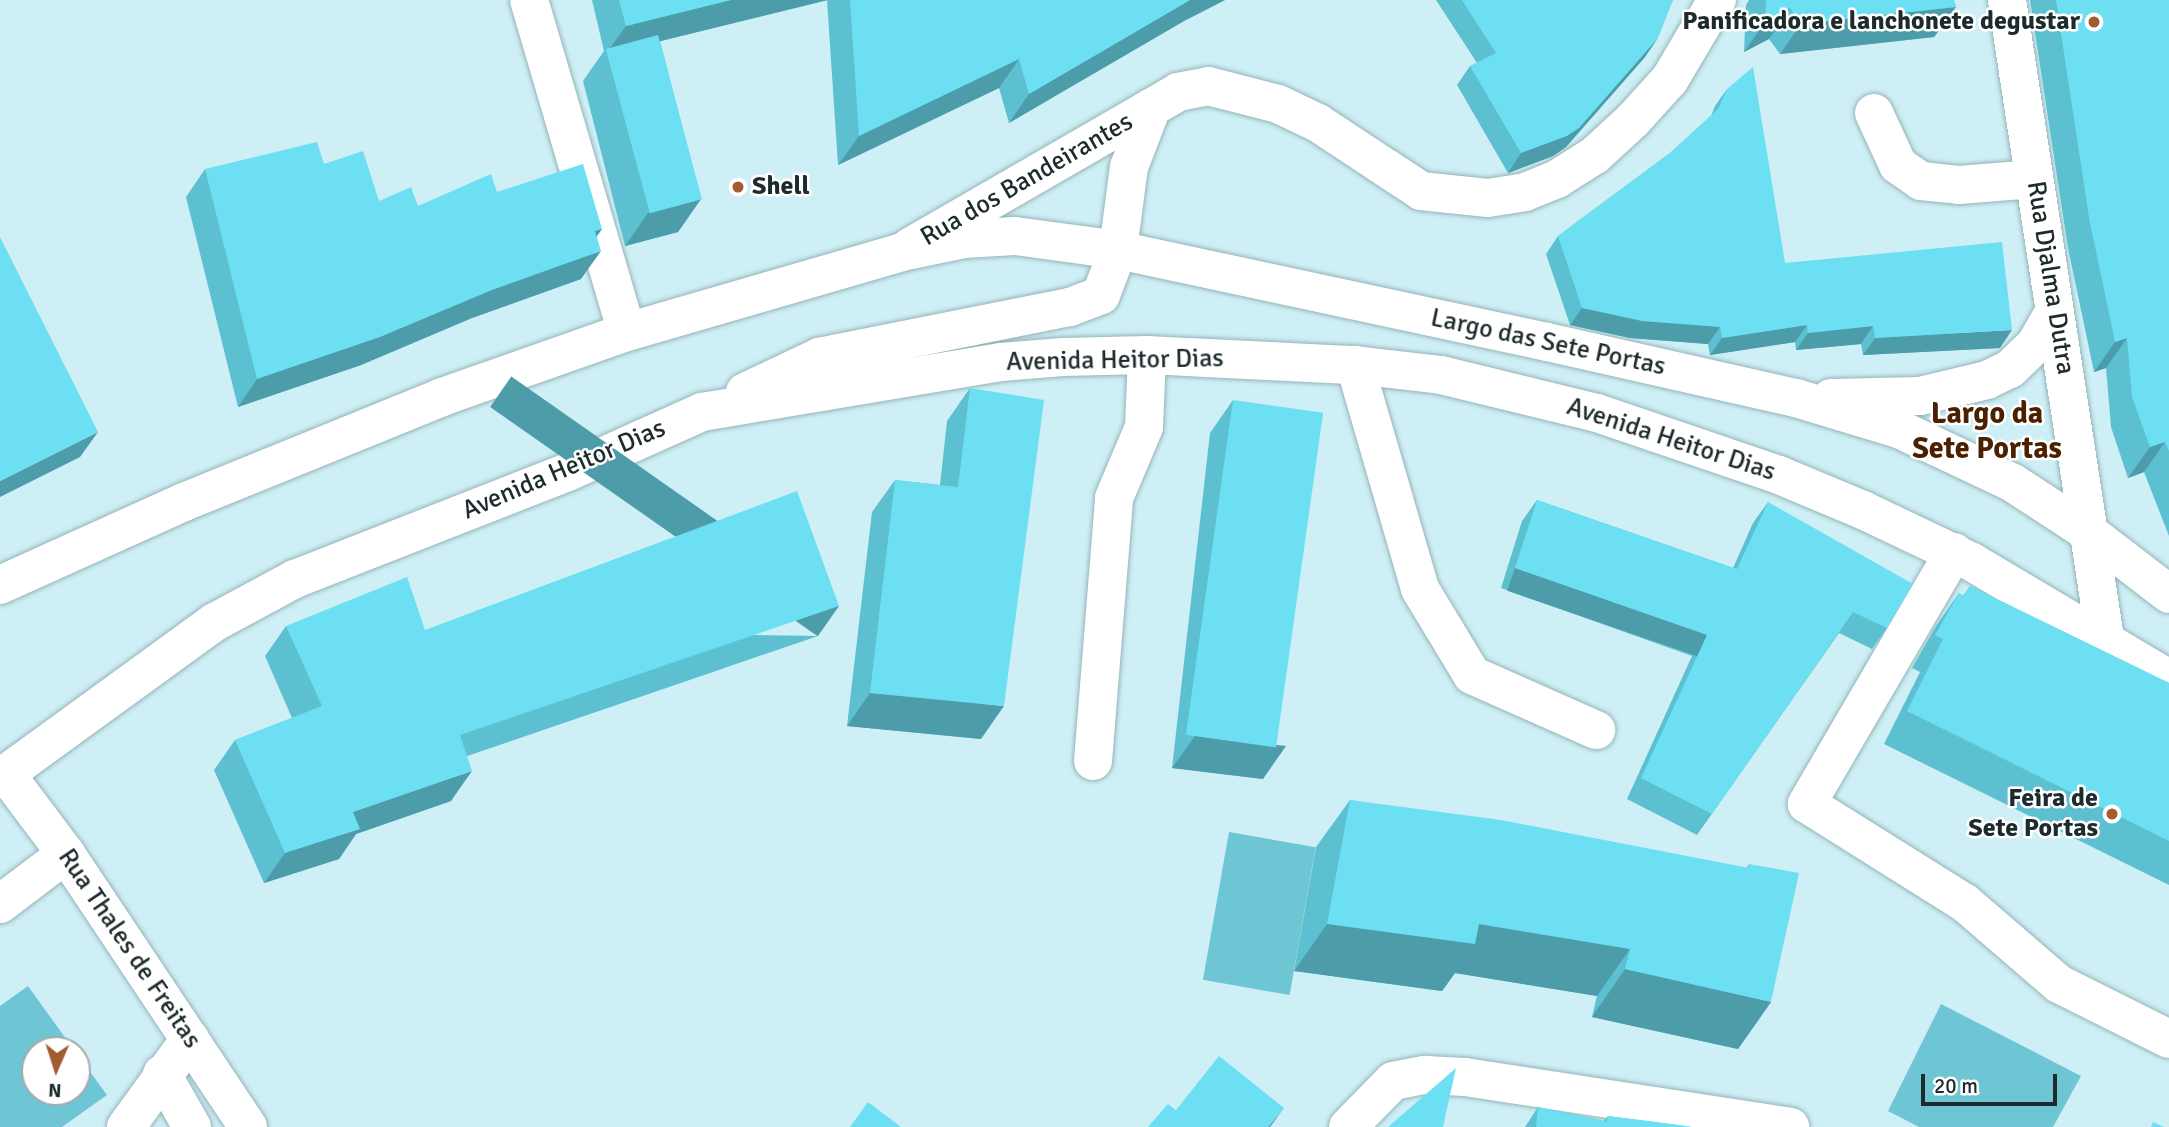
<!DOCTYPE html>
<style>
body{margin:0}
#map{position:relative;width:2169px;height:1127px;overflow:hidden;background:#ceeff5;font-family:Signika,sans-serif}
div>[style]{position:absolute}
[style*='--x']{left:calc(var(--x)*1px);top:calc(var(--y)*1px);width:calc(var(--w)*1px);rotate:calc(var(--a)*1deg)}
.green>*{inset:0;background:#6ec5d4;transform-origin:0 0}
.roads{filter:drop-shadow(0 0 2px #95b4ba) drop-shadow(0 0 2px #95b4ba)}
.minor>*{height:38px;margin:-19px;padding:0 19px;transform-origin:19px;border-radius:19px;background:#fff}
.major>*{height:38px;margin:-19px;padding:0 19px;transform-origin:19px;border-radius:19px;background:#fff}
.wall>*{inset:0;background:#5dc0d1}
.shaded-wall>*{inset:0;background:#4c9caa;transform-origin:0 0}
.building>*{inset:0;background:#6cdff3;transform-origin:0 0}
.dots>*{width:19px;height:19px;translate:-50% -50%;box-sizing:border-box;border:4px solid #fff;border-radius:50%}
span{translate:-50% -50%;white-space:nowrap;text-align:center;line-height:1.15;-webkit-text-stroke:5px #fff;paint-order:stroke}
.poi-label{font-size:26px;color:#1e2b2d;font-weight:700}
.right{translate:-100% -50%;text-align:right}
.left{translate:0 -50%;text-align:left}
.street-label{font-size:26px;color:#1e2b2d}
.quarter-label{font-size:30px;color:#4c1f00;font-weight:700}
.north{position:absolute;left:21px;top:1036px;width:70px;height:70px;box-sizing:border-box;background:#fff;border:2px solid #a5aaab;border-radius:50%;rotate:183deg;font-size:19px;font-weight:700;line-height:28px;text-align:center;color:#1e2b2d}
.north::after{content:'';display:block;margin:auto;width:24px;height:32px;background:#a15c30;clip-path:polygon(50% 0,100% 100%,50% 72%,0 100%)}
.scale{position:absolute;left:1921px;top:1074px;width:136px;height:32px;box-sizing:border-box;border:4px solid #1e2b2d;border-top:0;padding-left:9px;font-size:21px;line-height:24px;white-space:nowrap;color:#1e2b2d;-webkit-text-stroke:5px #fff;paint-order:stroke}
</style>
<div id="map">
<div class="green">
<i style="left:1229px;top:832px;width:88px;height:150px;rotate:10deg"></i>
<i style="clip-path:polygon(28px 986px,74px 1050px,35px 1050px,35px 1092px,77px 1092px,77px 1054px,107px 1095px,62px 1127px,0 1127px,0 1006px)"></i>
<i style="clip-path:polygon(1941px 1004px,2081px 1076px,2053px 1127px,1919px 1127px,1888px 1111px)"></i>
</div>
<div class="roads">
<div class="minor">
<i style="--x:529;--y:0;--w:346;--a:73.6"></i>
<i style="--x:1874;--y:113;--w:57;--a:65.2"></i>
<i style="--x:1898;--y:165;--w:28;--a:35"></i>
<i style="--x:1921;--y:181;--w:38;--a:6"></i>
<i style="--x:1959;--y:185;--w:75;--a:-4.6"></i>
<i style="--x:910;--y:247;--w:310;--a:-30"></i>
<i style="--x:1178;--y:92;--w:31;--a:-11"></i>
<i style="--x:1208;--y:86;--w:72;--a:14.4"></i>
<i style="--x:1278;--y:104;--w:44;--a:25.4"></i>
<i style="--x:1318;--y:123;--w:123;--a:33.4"></i>
<i style="--x:1421;--y:191;--w:67;--a:6"></i>
<i style="--x:1488;--y:198;--w:37;--a:-9"></i>
<i style="--x:1525;--y:192;--w:35;--a:-22"></i>
<i style="--x:1557;--y:179;--w:45;--a:-32.3"></i>
<i style="--x:1595;--y:155;--w:52;--a:-42.6"></i>
<i style="--x:1633;--y:120;--w:55;--a:-47.9"></i>
<i style="--x:1670;--y:79;--w:92;--a:-59.3"></i>
<i style="--x:1118;--y:250;--w:84;--a:-82.5"></i>
<i style="--x:1129;--y:167;--w:64;--a:-69"></i>
<i style="--x:1355;--y:365;--w:233;--a:73.8"></i>
<i style="--x:1420;--y:589;--w:100;--a:58.8"></i>
<i style="--x:1472;--y:675;--w:136;--a:23.9"></i>
<i style="--x:1954;--y:552;--w:292;--a:120.3"></i>
<i style="--x:1807;--y:804;--w:186;--a:32.1"></i>
<i style="--x:1965;--y:903;--w:124;--a:40.8"></i>
<i style="--x:2059;--y:984;--w:123;--a:26.6"></i>
<i style="--x:1093;--y:761;--w:264;--a:-85.4"></i>
<i style="--x:1114;--y:498;--w:77;--a:-67.1"></i>
<i style="--x:1144;--y:427;--w:72;--a:-87.6"></i>
<i style="--x:6;--y:774;--w:100;--a:53.1"></i>
<i style="--x:66;--y:854;--w:328;--a:56.3"></i>
<i style="--x:0;--y:904;--w:83;--a:-37.1"></i>
<i style="--x:162;--y:1074;--w:61;--a:60.5"></i>
<i style="--x:126;--y:1127;--w:109;--a:-54"></i>
<i style="--x:1348;--y:1127;--w:64;--a:-45.6"></i>
<i style="--x:1393;--y:1081;--w:33;--a:-11"></i>
<i style="--x:1425;--y:1075;--w:40;--a:2.9"></i>
<i style="--x:1465;--y:1077;--w:329;--a:8.7"></i>
</div>
<div class="major">
<i style="--x:2007;--y:0;--w:645;--a:81.27"></i>
<i style="--x:745;--y:392;--w:82;--a:-25.3"></i>
<i style="--x:819;--y:357;--w:256;--a:-11.3"></i>
<i style="--x:1070;--y:307;--w:33;--a:-21"></i>
<i style="--x:1101;--y:295;--w:48;--a:-69.3"></i>
<i style="--x:1831;--y:398;--w:89;--a:-1.3"></i>
<i style="--x:1920;--y:396;--w:69;--a:-13.4"></i>
<i style="--x:1987;--y:380;--w:25;--a:-26"></i>
<i style="--x:2010;--y:369;--w:35;--a:-44"></i>
<i style="--x:2035;--y:345;--w:39;--a:-60"></i>
<i style="--x:0;--y:585;--w:202;--a:-24.3"></i>
<i style="--x:184;--y:502;--w:279;--a:-22.1"></i>
<i style="--x:442;--y:397;--w:196;--a:-19.4"></i>
<i style="--x:627;--y:332;--w:286;--a:-16.2"></i>
<i style="--x:902;--y:252;--w:63;--a:-11.8"></i>
<i style="--x:964;--y:239;--w:51;--a:-3.4"></i>
<i style="--x:1015;--y:236;--w:104;--a:7.7"></i>
<i style="--x:1118;--y:250;--w:439;--a:12.1"></i>
<i style="--x:1547;--y:342;--w:255;--a:12.7"></i>
<i style="--x:1796;--y:398;--w:108;--a:16.8"></i>
<i style="--x:1899;--y:429;--w:126;--a:25.3"></i>
<i style="--x:2013;--y:483;--w:93;--a:33.2"></i>
<i style="--x:2091;--y:534;--w:98;--a:37.6"></i>
<i style="--x:0;--y:778;--w:266;--a:-36"></i>
<i style="--x:215;--y:622;--w:91;--a:-28.3"></i>
<i style="--x:295;--y:579;--w:293;--a:-21.4"></i>
<i style="--x:568;--y:472;--w:147;--a:-24.1"></i>
<i style="--x:702;--y:412;--w:303;--a:-9.5"></i>
<i style="--x:1001;--y:362;--w:62;--a:-4.6"></i>
<i style="--x:1063;--y:357;--w:84;--a:-1.4"></i>
<i style="--x:1147;--y:355;--w:208;--a:2.8"></i>
<i style="--x:1355;--y:365;--w:87;--a:6.6"></i>
<i style="--x:1441;--y:375;--w:161;--a:13.7"></i>
<i style="--x:1597;--y:413;--w:192;--a:18.8"></i>
<i style="--x:1779;--y:475;--w:93;--a:22.7"></i>
<i style="--x:1865;--y:511;--w:119;--a:25.5"></i>
<i style="--x:1972;--y:562;--w:229;--a:30.7"></i>
</div>
</div>
<div class="wall">
<i style="clip-path:polygon(592px 0,1225px 0,1184px 21px,1009px 123px,999px 88px,838px 165px,827px 0,660px 41px,701px 199px,678px 232px,625px 246px,583px 81px,604px 51px)"></i>
<i style="clip-path:polygon(1436px 0,1673px 0,1645px 57px,1566px 147px,1553px 156px,1508px 173px,1457px 85px,1470px 66px,1477px 63px)"></i>
<i style="clip-path:polygon(1749px 0,1954px 0,1956px 7px,1934px 37px,1780px 54px,1769px 39px,1744px 52px,1746px 5px)"></i>
<i style="clip-path:polygon(2030px 0,2169px 0,2169px 536px,2144px 472px,2128px 478px,2111px 427px,2106px 368px,2094px 372px,2068px 248px)"></i>
<i style="clip-path:polygon(1727px 89px,1785px 263px,2000px 348px,1863px 355px,1861px 344px,1796px 350px,1795px 342px,1710px 355px,1708px 344px,1630px 338px,1570px 325px,1546px 254px,1558px 236px,1670px 153px,1711px 116px,1715px 106px)"></i>
<i style="clip-path:polygon(324px 164px,379px 201px,418px 206px,497px 192px,602px 229px,596px 237px,581px 279px,472px 318px,361px 365px,238px 407px,186px 197px,205px 169px)"></i>
<i style="clip-path:polygon(970px 388px,981px 739px,847px 726px,872px 512px,895px 480px,940px 485px,947px 421px)"></i>
<i style="clip-path:polygon(1233px 400px,1263px 779px,1172px 768px,1210px 433px)"></i>
<i style="clip-path:polygon(1537px 500px,1733px 568px,1753px 523px,1768px 502px,1887px 628px,1872px 649px,1839px 633px,1697px 835px,1627px 799px,1692px 656px,1501px 588px,1522px 521px)"></i>
<i style="clip-path:polygon(1970px 586px,2169px 683px,2169px 885px,1884px 744px,1920px 672px,1912px 668px,1936px 626px,1959px 593px,1963px 596px)"></i>
<i style="clip-path:polygon(286px 626px,425px 630px,818px 636px,467px 756px,451px 801px,356px 834px,339px 859px,264px 883px,214px 770px,235px 740px,292px 718px,265px 656px)"></i>
<i style="clip-path:polygon(1350px 800px,1747px 868px,1749px 864px,1771px 1002px,1738px 1049px,1592px 1017px,1597px 996px,1455px 973px,1442px 991px,1294px 971px,1316px 847px)"></i>
<i style="clip-path:polygon(1538px 1107px,1604px 1121px,1608px 1116px,1692px 1127px,1525px 1127px)"></i>
</div>
<div class="shaded-wall">
<i style="clip-path:polygon(731px 0,828px 0,608px 54px,607px 52px,626px 26px)"></i>
<i style="clip-path:polygon(1190px 0,1225px 0,1184px 21px,1009px 123px,1029px 94px)"></i>
<i style="clip-path:polygon(1956px 7px,1934px 37px,1780px 54px,1801px 24px)"></i>
<i style="clip-path:polygon(1790px 8px,1769px 39px,1744px 52px,1765px 22px)"></i>
<i style="clip-path:polygon(1658px 38px,1645px 57px,1566px 147px,1553px 156px,1508px 173px,1521px 153px)"></i>
<i style="clip-path:polygon(1019px 59px,999px 88px,838px 165px,859px 136px)"></i>
<i style="clip-path:polygon(701px 199px,678px 232px,625px 246px,648px 213px)"></i>
<i style="clip-path:polygon(602px 229px,582px 257px,601px 251px,581px 279px,472px 318px,361px 365px,238px 407px,257px 379px,595px 231px)"></i>
<i style="clip-path:polygon(1582px 308px,1720px 327px,1708px 344px,1630px 338px,1570px 325px)"></i>
<i style="clip-path:polygon(1807px 325px,1795px 342px,1710px 355px,1722px 338px)"></i>
<i style="clip-path:polygon(1873px 326px,1861px 344px,1796px 350px,1808px 333px)"></i>
<i style="clip-path:polygon(2012px 330px,2000px 348px,1863px 355px,1875px 338px)"></i>
<i style="clip-path:polygon(2127px 338px,2106px 368px,2094px 372px,2115px 342px)"></i>
<i style="clip-path:polygon(98px 432px,80px 457px,0 497px,0 481px)"></i>
<i style="clip-path:polygon(2165px 442px,2144px 472px,2128px 478px,2150px 447px)"></i>
<i style="left:1515px;top:568px;width:203px;height:24px;rotate:19deg"></i>
<i style="left:839px;top:606px;width:37px;height:400px;rotate:125deg"></i>
<i style="clip-path:polygon(870px 693px,1004px 706px,981px 739px,847px 726px)"></i>
<i style="clip-path:polygon(1195px 736px,1286px 746px,1263px 779px,1172px 768px)"></i>
<i style="clip-path:polygon(472px 771px,451px 801px,356px 834px,339px 859px,264px 883px,285px 853px,353px 812px)"></i>
<i style="clip-path:polygon(1327px 924px,1479px 924px,1630px 949px,1597px 996px,1455px 973px,1442px 991px,1294px 971px)"></i>
<i style="clip-path:polygon(1625px 969px,1771px 1002px,1738px 1049px,1592px 1017px)"></i>
<i style="clip-path:polygon(1284px 1108px,1270px 1127px,1268px 1127px)"></i>
</div>
<div class="building">
<i style="clip-path:polygon(619px 0,731px 0,626px 26px)"></i>
<i style="clip-path:polygon(850px 0,1190px 0,1029px 94px,1019px 59px,859px 136px)"></i>
<i style="clip-path:polygon(1462px 0,1673px 0,1658px 38px,1579px 128px,1567px 136px,1521px 153px,1470px 66px,1496px 53px)"></i>
<i style="clip-path:polygon(1766px 0,1954px 0,1956px 7px,1801px 24px,1790px 8px,1765px 22px)"></i>
<i style="clip-path:polygon(2056px 0,2169px 0,2169px 451px,2165px 442px,2150px 447px,2132px 397px,2127px 338px,2115px 342px,2089px 218px)"></i>
<i style="left:658px;top:35px;width:170px;height:54px;rotate:75deg"></i>
<i style="clip-path:polygon(1753px 67px,1785px 263px,2002px 242px,2012px 330px,1875px 338px,1873px 326px,1808px 333px,1807px 325px,1722px 338px,1720px 327px,1642px 321px,1582px 308px,1558px 236px,1670px 153px,1718px 109px,1727px 89px)"></i>
<i style="clip-path:polygon(317px 142px,324px 164px,363px 151px,379px 201px,411px 187px,418px 206px,491px 174px,497px 192px,583px 164px,602px 229px,595px 231px,601px 251px,492px 290px,380px 337px,257px 379px,205px 169px)"></i>
<i style="clip-path:polygon(0 237px,98px 432px,0 481px)"></i>
<i style="clip-path:polygon(970px 388px,1044px 400px,1004px 706px,870px 693px,895px 480px,958px 487px)"></i>
<i style="left:1233px;top:400px;width:91px;height:338px;rotate:8deg"></i>
<i style="clip-path:polygon(797px 491px,839px 606px,460px 735px,472px 771px,353px 812px,360px 829px,285px 853px,235px 740px,322px 706px,286px 626px,407px 577px,425px 630px)"></i>
<i style="clip-path:polygon(1537px 500px,1737px 569px,1768px 502px,1913px 584px,1887px 628px,1853px 612px,1712px 814px,1641px 778px,1707px 635px,1515px 568px)"></i>
<i style="clip-path:polygon(1970px 586px,2169px 683px,2169px 841px,1907px 711px,1943px 639px,1935px 635px,1959px 593px,1964px 596px)"></i>
<i style="clip-path:polygon(1350px 800px,1501px 820px,1749px 868px,1749px 864px,1799px 873px,1771px 1002px,1625px 969px,1630px 949px,1479px 924px,1475px 944px,1327px 924px)"></i>
<i style="clip-path:polygon(1219px 1056px,1284px 1108px,1268px 1127px,1148px 1127px,1168px 1104px,1176px 1110px)"></i>
<i style="clip-path:polygon(1456px 1068px,1443px 1127px,1388px 1127px)"></i>
<i style="clip-path:polygon(868px 1102px,901px 1127px,850px 1127px)"></i>
<i style="clip-path:polygon(1538px 1107px,1607px 1122px,1608px 1116px,1672px 1124px,1692px 1127px,1536px 1127px)"></i>
<i style="clip-path:polygon(2153px 1122px,2164px 1127px,2151px 1127px)"></i>
</div>
<div class="dots">
<i style="left:2094px;top:22px;background:#a15c30"></i>
<i style="left:738px;top:187px;background:#a15c30"></i>
<i style="left:2112px;top:814px;background:#a15c30"></i>
</div>
<div class="poi-label">
<span class="right" style="left:2080px;top:22px">Panificadora e lanchonete degustar</span>
<span class="left" style="left:752px;top:187px">Shell</span>
<span class="right" style="left:2098px;top:814px">Feira de<br>Sete Portas</span>
</div>
<div class="street-label">
<span style="left:1027px;top:180px;rotate:-30deg">Rua dos Bandeirantes</span>
<span style="left:2050px;top:278px;rotate:81deg">Rua Djalma Dutra</span>
<span style="left:1548px;top:343px;rotate:12deg">Largo das Sete Portas</span>
<span style="left:1115px;top:361px;rotate:-1deg">Avenida Heitor Dias</span>
<span style="left:1671px;top:440px;rotate:18deg">Avenida Heitor Dias</span>
<span style="left:564px;top:470px;rotate:-23deg">Avenida Heitor Dias</span>
<span style="left:129px;top:949px;rotate:56deg">Rua Thales de Freitas</span>
</div>
<div class="quarter-label">
<span style="left:1987px;top:431px">Largo da<br>Sete Portas</span>
</div>
<div class="north">N</div>
<div class="scale">20 m</div>
</div>
